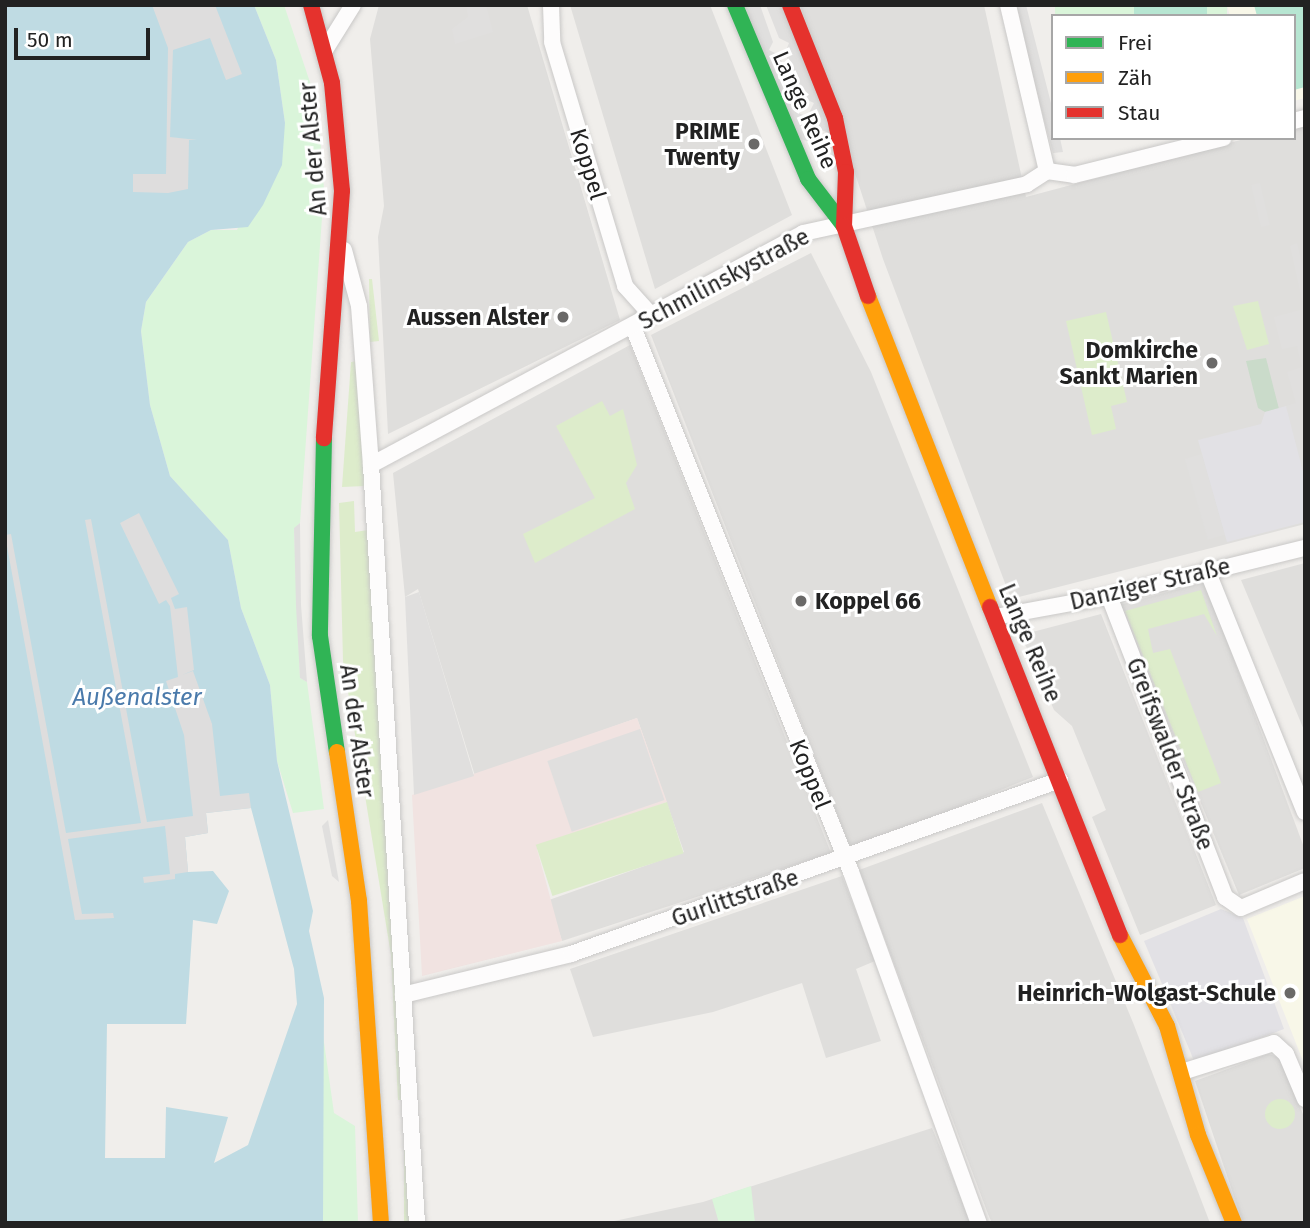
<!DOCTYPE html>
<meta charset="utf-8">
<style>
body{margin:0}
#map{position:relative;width:1310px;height:1228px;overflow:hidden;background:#f0eeeb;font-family:"Fira Sans",sans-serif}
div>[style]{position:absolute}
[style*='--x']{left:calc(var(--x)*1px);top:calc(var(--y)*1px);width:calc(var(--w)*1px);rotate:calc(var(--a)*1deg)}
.residential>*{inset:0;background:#dfdedc}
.commercial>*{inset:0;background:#f1e3e1}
.education>*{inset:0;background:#f8f7e8}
.grass>*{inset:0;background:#ddeccb;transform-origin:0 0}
.round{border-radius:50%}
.cemetery>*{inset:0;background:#cadbca}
.park>*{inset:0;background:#daf5da;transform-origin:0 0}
.pitch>*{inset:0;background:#b7e6d2;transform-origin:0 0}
.parking>*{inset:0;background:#e0dfde;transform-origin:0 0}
.plaza>*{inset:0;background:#e2e1e5}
.water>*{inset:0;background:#bfdbe3}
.pier>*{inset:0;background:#dedddd}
.roads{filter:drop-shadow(0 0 2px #c9c8c7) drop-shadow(0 0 2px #c9c8c7)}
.street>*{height:16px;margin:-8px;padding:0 8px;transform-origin:8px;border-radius:8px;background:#fdfcfc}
.fast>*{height:16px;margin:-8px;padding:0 8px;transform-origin:8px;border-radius:8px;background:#30b455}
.slow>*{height:16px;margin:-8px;padding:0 8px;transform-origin:8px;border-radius:8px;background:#ff9f0a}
.jam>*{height:16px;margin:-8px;padding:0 8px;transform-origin:8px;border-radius:8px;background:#e5322d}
.dots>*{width:19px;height:19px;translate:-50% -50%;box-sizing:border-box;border:4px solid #fff;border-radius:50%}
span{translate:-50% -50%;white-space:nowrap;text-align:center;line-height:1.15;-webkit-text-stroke:6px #fff;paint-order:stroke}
.street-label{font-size:23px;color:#222}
.poi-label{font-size:23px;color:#222;font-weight:700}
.right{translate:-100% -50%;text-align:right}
.left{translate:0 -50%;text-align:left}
.water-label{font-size:24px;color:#4a7aab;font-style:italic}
.frame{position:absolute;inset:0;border:7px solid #222;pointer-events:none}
.legend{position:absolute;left:1051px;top:14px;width:245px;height:126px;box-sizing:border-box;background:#fff;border:2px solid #a7a7a7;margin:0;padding:9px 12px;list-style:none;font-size:21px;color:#222}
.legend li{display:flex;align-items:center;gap:14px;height:35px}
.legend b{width:35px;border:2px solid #a7a7a7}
.scale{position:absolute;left:14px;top:28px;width:136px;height:32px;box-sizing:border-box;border:4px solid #222;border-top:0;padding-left:9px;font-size:21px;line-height:24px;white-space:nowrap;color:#222;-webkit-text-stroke:5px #fff;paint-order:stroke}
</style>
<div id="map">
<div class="residential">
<i style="clip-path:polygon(379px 5px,527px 5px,620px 320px,388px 434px,378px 237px,384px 206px,370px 39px)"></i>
<i style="clip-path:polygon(570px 5px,710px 5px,792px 215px,655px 289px)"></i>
<i style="clip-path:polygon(800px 5px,984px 5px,1026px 197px,1248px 138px,1294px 138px,1294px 126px,1305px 123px,1305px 524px,1011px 599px,883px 259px)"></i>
<i style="clip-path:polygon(811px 253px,871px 372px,1033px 777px,851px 850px,651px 335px)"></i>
<i style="clip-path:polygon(630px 345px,831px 853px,562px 941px,549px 900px,684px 852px,637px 718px,475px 776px,418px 589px,405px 597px,393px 473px)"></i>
<i style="clip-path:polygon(1305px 563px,1305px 730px,1304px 730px,1241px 580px)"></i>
<i style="clip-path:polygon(1205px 582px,1305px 850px,1305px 868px,1239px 895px,1119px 605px)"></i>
<i style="clip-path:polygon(1101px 614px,1216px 905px,1140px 935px,1092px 817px,1106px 810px,1072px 726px,1054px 710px,1021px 635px)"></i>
<i style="clip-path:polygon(1042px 803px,1134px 1025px,1210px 1223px,992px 1223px,988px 1214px,859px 870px)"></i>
<i style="clip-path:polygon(842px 876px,875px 961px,856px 969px,881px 1041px,826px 1058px,802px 983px,713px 1012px,593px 1037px,570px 969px)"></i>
<i style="clip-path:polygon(1268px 1054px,1280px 1057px,1305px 1119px,1305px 1223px,1243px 1223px,1195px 1081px)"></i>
<i style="clip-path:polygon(932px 1128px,972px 1223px,605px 1223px,703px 1202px)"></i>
</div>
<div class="commercial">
<i style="clip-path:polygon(637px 718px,667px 802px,537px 849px,562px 941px,422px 976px,412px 795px)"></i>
</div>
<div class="education">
<i style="clip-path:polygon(1227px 5px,1305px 5px,1305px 98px,1294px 101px,1294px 16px,1230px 16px)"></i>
<i style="clip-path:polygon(1305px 896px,1305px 1066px,1247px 919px)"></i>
</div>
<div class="grass">
<i style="clip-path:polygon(369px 279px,372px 279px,379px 341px,370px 342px)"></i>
<i style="clip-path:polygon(1258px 301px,1269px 344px,1247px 350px,1233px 306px)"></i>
<i style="clip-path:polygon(1106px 312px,1127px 402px,1111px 406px,1116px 429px,1092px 435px,1066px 321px)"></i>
<i style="clip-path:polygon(357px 361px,365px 486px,342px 487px,351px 362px)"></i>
<i style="clip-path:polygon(602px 401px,610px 416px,623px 409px,637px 465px,626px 483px,635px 509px,535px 563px,523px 534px,595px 498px,556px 426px)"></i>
<i style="clip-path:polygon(354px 501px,355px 532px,368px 530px,403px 1100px,398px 1100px,391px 955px,343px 661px,339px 503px)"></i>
<i style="clip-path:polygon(1201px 590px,1217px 636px,1204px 614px,1148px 629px,1153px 653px,1170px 649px,1221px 783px,1198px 792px,1125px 611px)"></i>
<i style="left:667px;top:802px;width:54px;height:138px;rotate:72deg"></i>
<i class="round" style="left:1265px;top:1099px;width:30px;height:30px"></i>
<i style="clip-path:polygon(404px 1112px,410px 1223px,404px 1223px)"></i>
</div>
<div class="cemetery">
<i style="clip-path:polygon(1266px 358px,1279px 409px,1265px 412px,1258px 408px,1246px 361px)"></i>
</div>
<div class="park">
<i style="clip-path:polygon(254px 5px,284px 5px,318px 106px,324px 190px,300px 523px,294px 529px,300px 678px,307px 682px,324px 809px,293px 813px,277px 761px,270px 685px,241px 608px,228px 540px,170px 476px,150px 405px,141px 331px,146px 302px,188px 242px,211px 230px,237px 230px,285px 123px,276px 60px)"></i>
<i style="left:1055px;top:5px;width:172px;height:11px"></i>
<i style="clip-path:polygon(321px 1021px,334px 1113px,355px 1126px,358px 1223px,323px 1223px)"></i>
<i style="clip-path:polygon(751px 1186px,755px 1223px,719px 1223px,712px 1199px)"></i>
</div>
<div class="pitch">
<i style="left:1134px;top:5px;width:73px;height:11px"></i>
<i style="clip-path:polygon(1254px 5px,1305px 5px,1305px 87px,1294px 90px,1294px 16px,1257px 16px)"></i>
</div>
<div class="parking">
<i style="clip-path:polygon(466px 5px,486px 5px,493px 32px,455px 44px,452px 29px,468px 17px)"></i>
<i style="clip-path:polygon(740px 5px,760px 5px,773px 42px,769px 50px,779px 55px,798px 102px,794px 111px,803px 115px,815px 143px,800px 139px)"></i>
<i style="clip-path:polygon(766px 5px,784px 5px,833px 135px,815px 127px,809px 113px,814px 103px,803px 98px,785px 53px,789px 43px,779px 38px)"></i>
<i style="clip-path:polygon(1013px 5px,1026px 5px,1053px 111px,1053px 138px,1060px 138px,1063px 152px,1053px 153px)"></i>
<i style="left:1260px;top:183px;width:43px;height:9px;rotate:77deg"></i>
<i style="clip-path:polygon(1297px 243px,1305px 277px,1305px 479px,1286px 406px,1296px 403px,1287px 372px,1302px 367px,1297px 346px,1282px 349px,1274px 317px,1304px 309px,1290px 246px)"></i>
<i style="left:1202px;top:454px;width:84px;height:18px;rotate:74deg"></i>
<i style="clip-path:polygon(300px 523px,301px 605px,307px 682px,300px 678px,296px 606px,294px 528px)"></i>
<i style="clip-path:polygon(419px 592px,474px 776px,414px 795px,405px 597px)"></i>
<i style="left:640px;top:729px;width:75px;height:98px;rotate:71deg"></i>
<i style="clip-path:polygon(328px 820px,339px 882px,332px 876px,322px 826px)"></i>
</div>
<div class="plaza">
<i style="clip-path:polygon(1286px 406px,1305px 479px,1305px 522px,1227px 542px,1198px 440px,1261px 424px,1265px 412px)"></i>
<i style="clip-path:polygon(1221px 909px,1243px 918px,1284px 1029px,1195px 1063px,1144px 941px)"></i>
</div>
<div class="water">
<i style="clip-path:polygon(evenodd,5px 5px,254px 5px,276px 60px,285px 123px,282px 165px,263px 205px,248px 227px,211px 230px,188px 242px,146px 302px,141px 331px,150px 405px,170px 476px,228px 540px,241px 608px,270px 685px,277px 761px,313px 911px,309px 931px,324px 998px,323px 1223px,5px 1223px,5px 5px,251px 808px,294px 969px,297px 1004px,248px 1145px,214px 1163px,228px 1117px,166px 1107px,165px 1158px,105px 1158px,107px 1024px,186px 1024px,193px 920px,217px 924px,229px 891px,213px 871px,188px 872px,185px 837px,208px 833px,206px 813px,251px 808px)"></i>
</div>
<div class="pier">
<i style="clip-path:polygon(152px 5px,215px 5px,242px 74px,226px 80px,210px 38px,173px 50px,170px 137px,197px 140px,189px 140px,188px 189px,168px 193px,133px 192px,133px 174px,166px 174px,168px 48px)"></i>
<i style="clip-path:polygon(139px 513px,179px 594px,171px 598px,175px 609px,187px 607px,194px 670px,182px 675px,193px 671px,212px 724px,220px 796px,249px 793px,251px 808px,206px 813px,208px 833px,185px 837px,188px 872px,175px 874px,175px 879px,144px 883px,143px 877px,170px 874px,165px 826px,68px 839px,82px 914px,113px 913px,114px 918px,75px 920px,5px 535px,11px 534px,66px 833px,141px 823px,85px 520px,91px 519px,147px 822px,193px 816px,184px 735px,166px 681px,178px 677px,170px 606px,166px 600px,159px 604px,120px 523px)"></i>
</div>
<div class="roads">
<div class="street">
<i style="--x:551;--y:5;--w:37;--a:88"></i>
<i style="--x:552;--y:42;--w:255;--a:73.3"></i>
<i style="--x:625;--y:286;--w:38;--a:48"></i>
<i style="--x:1008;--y:5;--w:171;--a:76.8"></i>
<i style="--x:325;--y:50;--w:53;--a:-58.1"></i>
<i style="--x:1294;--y:121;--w:11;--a:-15"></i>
<i style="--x:344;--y:250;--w:58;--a:75"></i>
<i style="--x:359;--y:306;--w:159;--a:85.7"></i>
<i style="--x:371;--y:465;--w:759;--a:86.53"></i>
<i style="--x:633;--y:327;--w:587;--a:68.2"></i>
<i style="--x:851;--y:872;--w:374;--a:70"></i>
<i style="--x:371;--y:465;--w:490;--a:-28.2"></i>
<i style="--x:803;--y:233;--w:229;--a:-12.3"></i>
<i style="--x:1027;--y:184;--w:24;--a:-33"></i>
<i style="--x:1047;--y:171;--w:27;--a:8"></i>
<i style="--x:1074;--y:175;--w:154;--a:-13.9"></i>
<i style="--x:1207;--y:570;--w:261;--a:68"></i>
<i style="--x:1109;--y:596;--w:323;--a:68.9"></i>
<i style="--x:1225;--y:897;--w:19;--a:35"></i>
<i style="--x:1241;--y:908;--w:69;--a:-22.9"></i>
<i style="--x:995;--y:617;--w:116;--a:-10.4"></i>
<i style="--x:1109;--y:596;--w:202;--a:-13.8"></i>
<i style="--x:403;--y:995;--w:173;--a:-13.7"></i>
<i style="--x:571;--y:954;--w:519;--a:-19.59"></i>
<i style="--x:1182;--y:1072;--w:96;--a:-17.5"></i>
<i style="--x:1274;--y:1043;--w:16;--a:43"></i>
<i style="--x:1286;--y:1054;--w:49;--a:67.1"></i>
</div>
<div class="fast">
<i style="--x:735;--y:5;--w:189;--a:67.2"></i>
<i style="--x:808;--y:179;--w:59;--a:52.5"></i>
<i style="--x:324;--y:438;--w:198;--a:91.2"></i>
<i style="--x:320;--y:636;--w:117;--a:81.7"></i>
</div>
<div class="slow">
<i style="--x:868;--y:296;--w:334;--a:68.6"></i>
<i style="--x:337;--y:752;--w:151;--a:81.6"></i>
<i style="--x:359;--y:901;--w:323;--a:86.1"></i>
<i style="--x:1120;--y:935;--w:102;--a:62.7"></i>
<i style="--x:1167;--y:1026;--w:113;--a:74.1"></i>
<i style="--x:1198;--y:1135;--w:95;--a:67.8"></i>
</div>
<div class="jam">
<i style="--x:311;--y:5;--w:81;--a:74.9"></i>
<i style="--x:332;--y:83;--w:108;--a:84.7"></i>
<i style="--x:342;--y:191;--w:248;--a:94.2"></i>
<i style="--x:790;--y:5;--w:122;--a:68.3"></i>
<i style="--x:835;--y:118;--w:55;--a:78.5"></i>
<i style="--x:846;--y:172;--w:54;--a:92.1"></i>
<i style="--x:844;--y:226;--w:74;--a:71.1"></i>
<i style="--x:990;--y:607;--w:353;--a:68.4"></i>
</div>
</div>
<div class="dots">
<i style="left:754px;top:144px;background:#6a6968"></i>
<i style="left:563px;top:317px;background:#6a6968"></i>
<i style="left:1212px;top:363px;background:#6a6968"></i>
<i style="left:801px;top:601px;background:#6a6968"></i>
<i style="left:1290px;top:993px;background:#6a6968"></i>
</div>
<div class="street-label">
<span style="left:805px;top:110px;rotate:66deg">Lange Reihe</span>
<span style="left:313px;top:149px;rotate:-95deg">An der Alster</span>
<span style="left:588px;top:164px;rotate:73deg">Koppel</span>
<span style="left:724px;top:279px;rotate:-28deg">Schmilinskystraße</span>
<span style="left:1150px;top:584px;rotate:-13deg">Danziger Straße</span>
<span style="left:1030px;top:643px;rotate:67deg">Lange Reihe</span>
<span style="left:357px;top:731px;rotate:82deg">An der Alster</span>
<span style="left:1170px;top:754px;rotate:69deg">Greifswalder Straße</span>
<span style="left:810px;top:774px;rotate:68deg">Koppel</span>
<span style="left:735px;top:898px;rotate:-19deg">Gurlittstraße</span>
</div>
<div class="poi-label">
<span class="right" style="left:740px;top:144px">PRIME<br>Twenty</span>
<span class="right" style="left:549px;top:317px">Aussen Alster</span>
<span class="right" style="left:1198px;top:363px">Domkirche<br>Sankt Marien</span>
<span class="left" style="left:815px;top:601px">Koppel 66</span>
<span class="right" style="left:1276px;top:993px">Heinrich-Wolgast-Schule</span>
</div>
<div class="water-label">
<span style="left:137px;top:698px">Außenalster</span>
</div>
<div class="frame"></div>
<ul class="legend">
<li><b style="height:9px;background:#30b455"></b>Frei</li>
<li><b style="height:9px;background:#ff9f0a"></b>Zäh</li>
<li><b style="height:9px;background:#e5322d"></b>Stau</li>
</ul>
<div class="scale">50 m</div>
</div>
